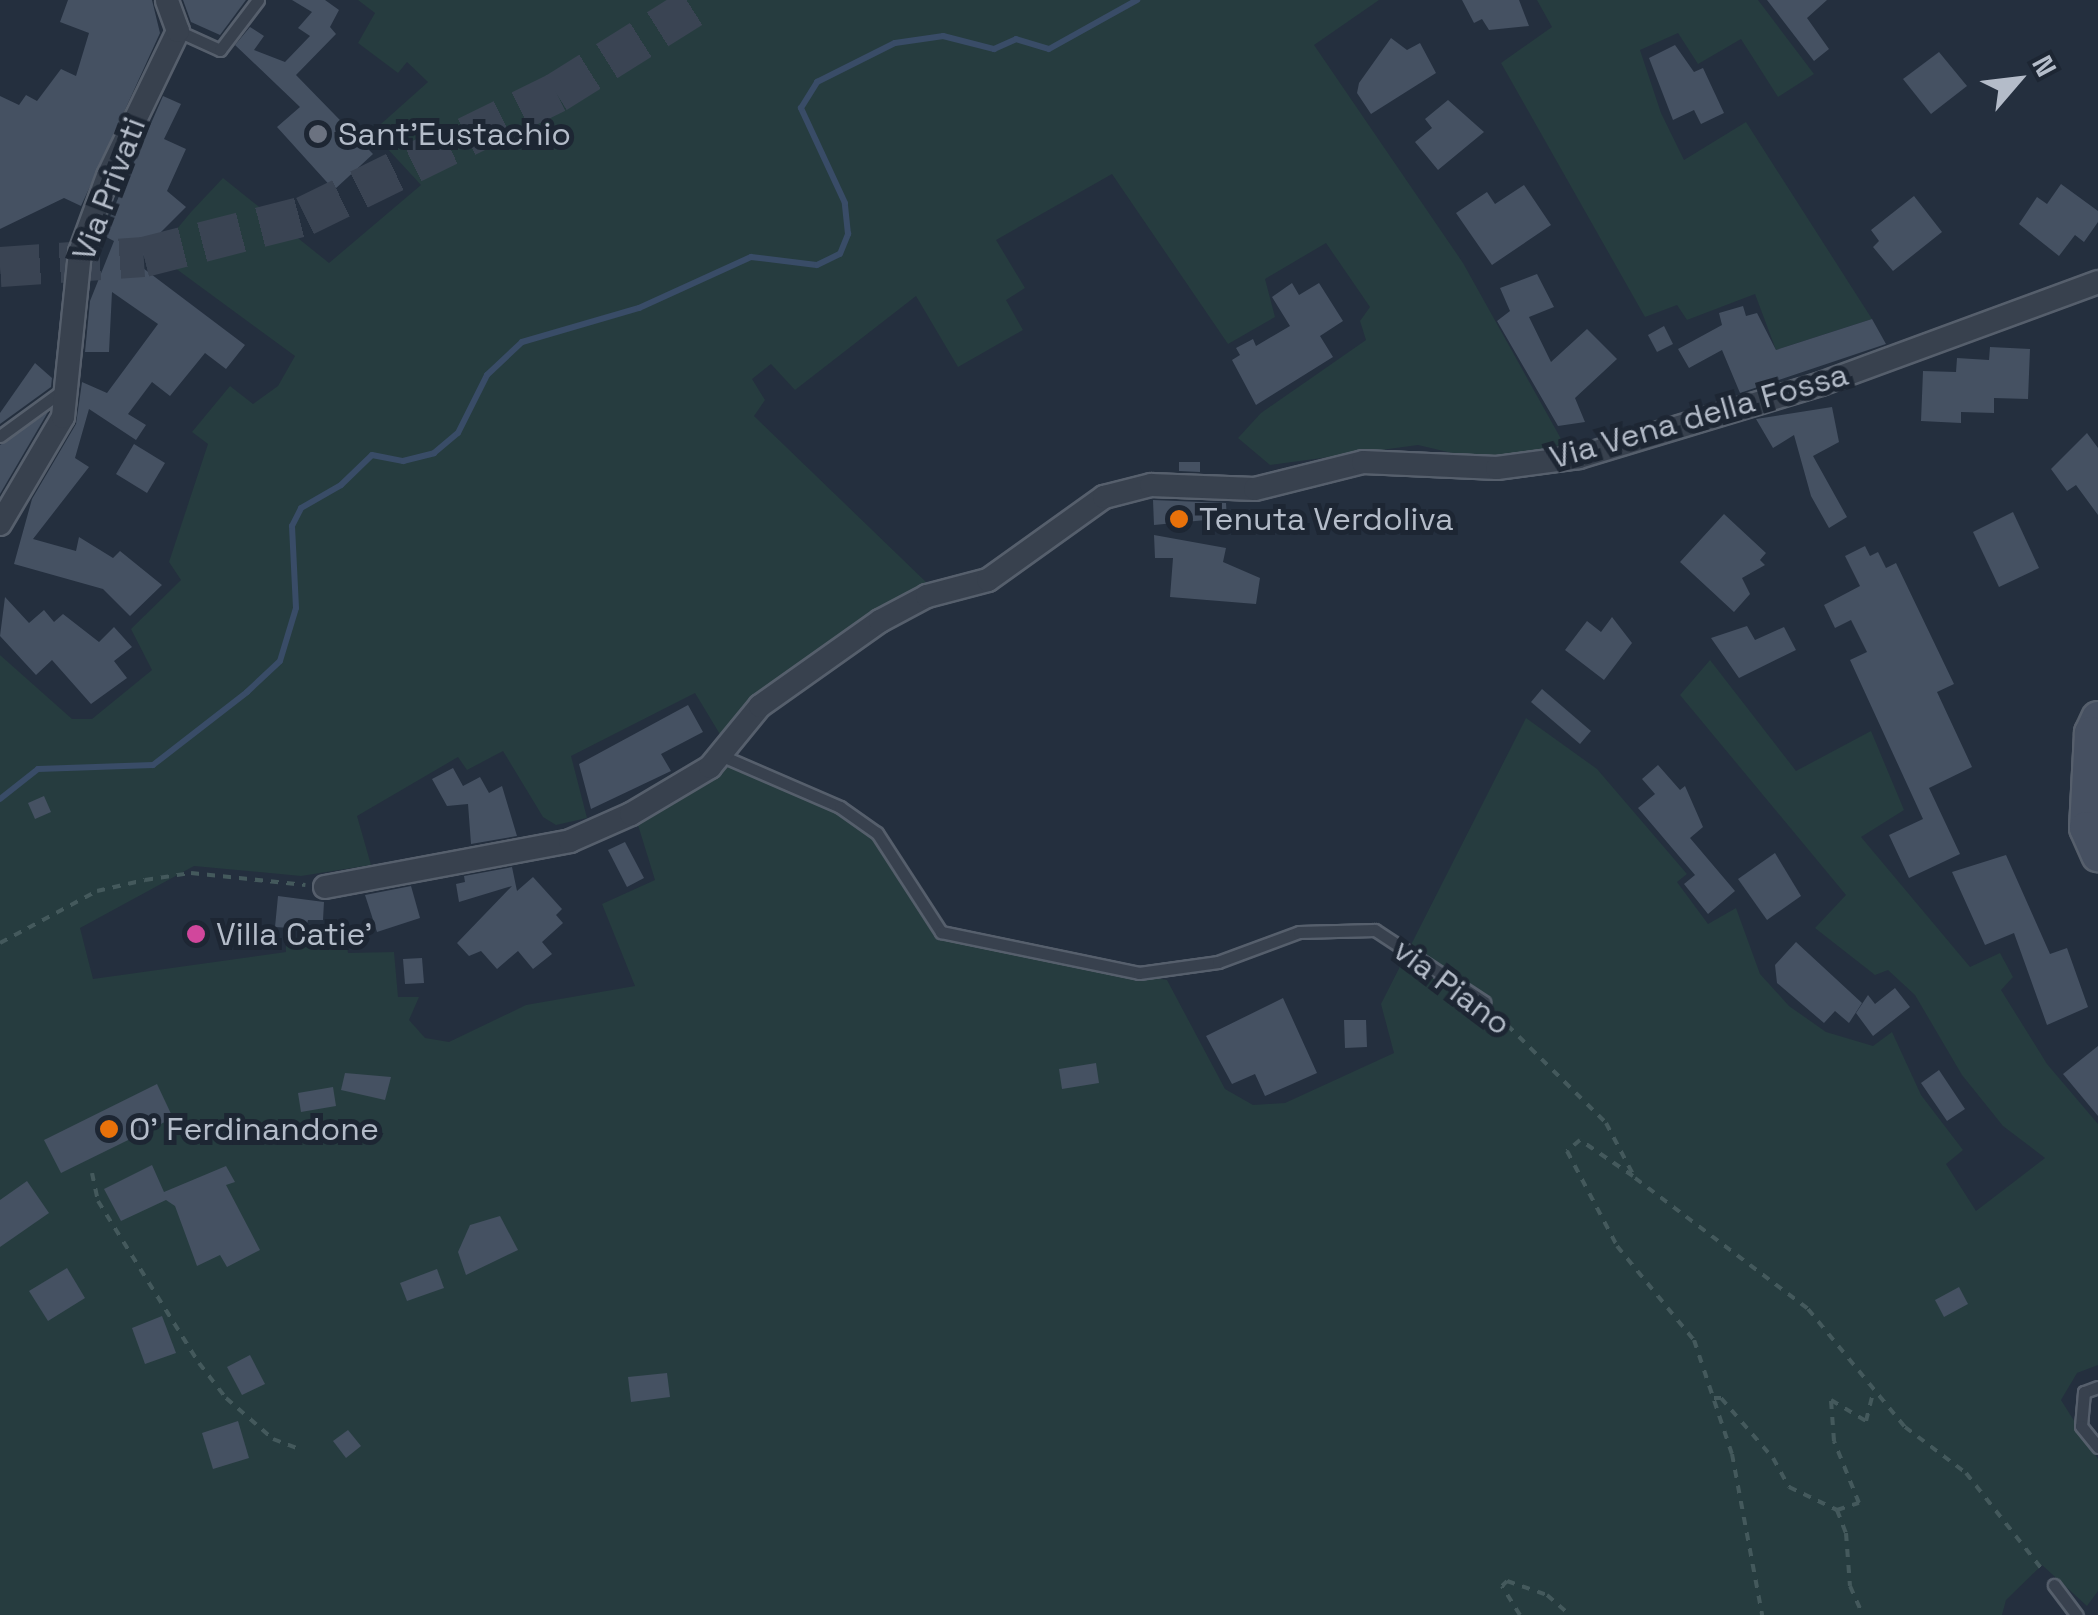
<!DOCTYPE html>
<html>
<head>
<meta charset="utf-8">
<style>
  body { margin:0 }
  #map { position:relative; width:2098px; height:1615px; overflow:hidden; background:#242f3e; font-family:"Space Grotesk",sans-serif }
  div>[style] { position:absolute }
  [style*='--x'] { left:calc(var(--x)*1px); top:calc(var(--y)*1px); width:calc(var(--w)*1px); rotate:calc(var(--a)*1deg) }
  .green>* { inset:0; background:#263c3f }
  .stream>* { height:6px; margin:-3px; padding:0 3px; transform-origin:3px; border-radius:3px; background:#394c67 }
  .building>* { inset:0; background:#455162 }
  .highway-tunnel>* { height:40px; margin-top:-20px; transform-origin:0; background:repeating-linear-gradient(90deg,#3a4453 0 40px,transparent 0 60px) }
  .path>* { height:4px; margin-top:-2px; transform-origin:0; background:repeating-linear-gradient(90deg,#44595c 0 8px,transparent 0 16px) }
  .roads { filter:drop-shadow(2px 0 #565f6c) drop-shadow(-2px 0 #565f6c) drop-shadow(0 2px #565f6c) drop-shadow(0 -2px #565f6c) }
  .lane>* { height:11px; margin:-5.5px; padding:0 5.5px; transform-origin:5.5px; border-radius:5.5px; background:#38414e }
  .street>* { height:22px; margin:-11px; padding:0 11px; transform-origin:11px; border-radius:11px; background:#38414e }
  .secondary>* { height:32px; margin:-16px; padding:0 16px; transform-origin:16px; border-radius:16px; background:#465061 }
  .dots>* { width:28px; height:28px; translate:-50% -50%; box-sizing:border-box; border:5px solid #1d2633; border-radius:50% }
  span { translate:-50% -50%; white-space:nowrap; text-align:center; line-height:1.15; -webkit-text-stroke:10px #1d2633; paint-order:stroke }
  .poi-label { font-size:32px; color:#b4bcc9 }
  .left { translate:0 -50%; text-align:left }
  .street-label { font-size:32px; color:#b4bcc9 }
  .north { position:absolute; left:1968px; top:30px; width:100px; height:100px; -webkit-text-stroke:8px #1d2633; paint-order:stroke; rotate:62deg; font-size:28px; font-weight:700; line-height:40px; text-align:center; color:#b4bcc9 }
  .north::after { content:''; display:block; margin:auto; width:35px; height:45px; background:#b4bcc9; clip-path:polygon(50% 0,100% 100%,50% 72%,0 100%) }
</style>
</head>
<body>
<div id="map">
  <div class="green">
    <div style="clip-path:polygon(358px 0,1379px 0,1314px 45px,1463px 263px,1565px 446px,1541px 457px,1469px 457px,1418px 445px,1270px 465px,1238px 438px,1261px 413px,1366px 340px,1360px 321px,1370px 307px,1326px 243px,1265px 279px,1275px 317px,1228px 344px,1112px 174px,996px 240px,1025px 288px,1006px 300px,1023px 330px,958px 367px,916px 296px,795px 390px,771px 364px,752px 379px,765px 400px,754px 416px,926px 582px,782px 681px,721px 736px,695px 693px,571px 756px,587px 818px,556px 825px,543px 817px,503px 751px,467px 770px,458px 757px,357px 816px,371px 865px,301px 876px,194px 866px,80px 928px,93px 979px,286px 952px,286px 937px,346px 937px,348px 953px,394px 952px,398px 997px,419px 997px,409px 1020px,425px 1038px,449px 1042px,526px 1005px,635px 986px,602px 904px,655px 880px,638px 825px,692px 792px,720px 755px,850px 810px,897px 862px,918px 908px,942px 932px,998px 950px,1167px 980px,1225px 1089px,1253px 1105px,1285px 1103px,1394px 1053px,1381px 1004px,1526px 718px,1597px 769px,1687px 874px,1677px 882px,1708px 924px,1736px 908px,1760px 974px,1789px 1006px,1826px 1032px,1873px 1046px,1892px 1032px,1921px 1095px,1963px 1150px,1946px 1164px,1976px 1211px,2045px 1158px,2003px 1126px,1962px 1075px,1915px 995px,1888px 970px,1875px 975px,1815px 928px,1846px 895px,1680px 695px,1710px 660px,1796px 771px,1871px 731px,1904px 810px,1861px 837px,1970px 967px,2000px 953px,2013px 977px,2001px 990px,2047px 1064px,2098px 1124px,2098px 1365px,2077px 1373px,2061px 1400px,2098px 1459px,2098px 1591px,2087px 1606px,2042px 1565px,2006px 1600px,2002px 1615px,0 1615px,0 655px,72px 719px,92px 719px,152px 670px,131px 629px,181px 580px,169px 562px,208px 444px,192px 432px,230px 386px,253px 404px,278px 386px,295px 356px,156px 254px,191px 212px,223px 178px,329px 263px,421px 185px,372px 132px,428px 82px,407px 62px,398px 73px,358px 43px,375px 13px)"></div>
    <div style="clip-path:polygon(1537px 0,1758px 0,1814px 74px,1778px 97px,1741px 39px,1698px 64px,1678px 33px,1640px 50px,1661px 113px,1684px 160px,1746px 122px,1872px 319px,1776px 350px,1755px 294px,1687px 320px,1677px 305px,1645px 317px,1501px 63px,1552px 27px)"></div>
  </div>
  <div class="stream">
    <div style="--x:0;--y:799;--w:48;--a:-38.3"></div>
    <div style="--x:38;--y:769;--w:115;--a:-2"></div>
    <div style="--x:153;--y:765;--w:119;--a:-37.8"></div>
    <div style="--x:247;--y:692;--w:45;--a:-43.2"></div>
    <div style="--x:280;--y:661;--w:55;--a:-73.2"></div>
    <div style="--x:296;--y:608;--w:82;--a:-92.8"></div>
    <div style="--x:292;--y:526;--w:20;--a:-63"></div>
    <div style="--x:301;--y:508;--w:46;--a:-29.9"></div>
    <div style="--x:341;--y:485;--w:43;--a:-44.1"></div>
    <div style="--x:372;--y:455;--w:32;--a:11"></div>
    <div style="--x:403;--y:461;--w:32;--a:-14"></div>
    <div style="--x:434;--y:453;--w:31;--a:-40"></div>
    <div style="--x:458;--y:433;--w:65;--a:-63.4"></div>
    <div style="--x:487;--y:375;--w:48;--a:-43.3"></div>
    <div style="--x:522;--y:342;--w:122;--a:-16.2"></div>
    <div style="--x:639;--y:308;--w:123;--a:-24.5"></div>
    <div style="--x:751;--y:257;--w:66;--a:6.9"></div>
    <div style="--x:817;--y:265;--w:25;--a:-26"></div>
    <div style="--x:840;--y:254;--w:22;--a:-68"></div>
    <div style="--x:848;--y:234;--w:31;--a:-96"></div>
    <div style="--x:845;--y:203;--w:105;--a:-114.9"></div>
    <div style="--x:801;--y:108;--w:31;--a:-58"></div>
    <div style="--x:817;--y:82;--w:87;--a:-26.6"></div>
    <div style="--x:895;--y:43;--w:49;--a:-8.3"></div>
    <div style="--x:943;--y:36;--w:53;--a:14.3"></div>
    <div style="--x:994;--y:49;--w:24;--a:-24"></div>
    <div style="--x:1016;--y:39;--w:34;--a:17"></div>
    <div style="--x:1049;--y:49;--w:101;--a:-29.1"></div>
  </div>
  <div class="building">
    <div style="clip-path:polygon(68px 0,152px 0,160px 33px,81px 206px,64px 198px,0 229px,0 96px,19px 105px,26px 95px,37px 101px,61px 69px,76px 76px,89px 33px,60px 22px)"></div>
    <div style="clip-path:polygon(183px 0,246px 0,220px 35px,191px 22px)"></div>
    <div style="clip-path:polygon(292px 0,325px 0,339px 10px,330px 27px,336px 34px,296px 75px,373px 154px,334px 190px,277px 127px,300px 107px,235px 45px,250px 27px,264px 36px,254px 50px,285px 62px,310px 36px,298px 28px,312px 12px)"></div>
    <div style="clip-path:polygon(1462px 0,1519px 0,1529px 26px,1489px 30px,1482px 19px,1474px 23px)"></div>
    <div style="clip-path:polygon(1767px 0,1827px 0,1807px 18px,1829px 49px,1814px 61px)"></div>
    <div style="clip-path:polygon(1391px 38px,1407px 50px,1420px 43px,1436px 73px,1371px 114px,1357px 93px,1359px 83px)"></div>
    <div style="clip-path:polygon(1675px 45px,1694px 72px,1703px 68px,1724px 113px,1701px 124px,1694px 110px,1673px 120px,1649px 58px)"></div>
    <div style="clip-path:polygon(1939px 52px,1967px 86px,1931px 114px,1903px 79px)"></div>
    <div style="clip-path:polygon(163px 96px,181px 104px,164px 139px,186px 149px,167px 191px,186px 207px,149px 244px,139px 265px,245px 345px,226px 369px,205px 353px,170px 396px,152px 382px,128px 414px,146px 425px,136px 440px,89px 409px,75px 458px,89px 467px,33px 539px,76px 551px,79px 537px,113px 558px,120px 551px,162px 585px,130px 616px,103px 589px,14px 564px,32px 499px,76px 424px,82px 382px,107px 393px,158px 324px,112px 292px,109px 352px,85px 352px,90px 301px,114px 241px,102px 235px)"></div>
    <div style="clip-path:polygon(1448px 100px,1484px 132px,1438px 170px,1415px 142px,1432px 128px,1425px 119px)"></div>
    <div style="clip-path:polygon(2061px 184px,2098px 211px,2098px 222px,2084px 242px,2075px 235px,2059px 256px,2019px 224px,2037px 197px,2047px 204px)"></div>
    <div style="clip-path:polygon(1524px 185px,1551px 225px,1492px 265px,1456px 213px,1487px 192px,1495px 204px)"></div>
    <div style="clip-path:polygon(1914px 196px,1942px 232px,1893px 271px,1873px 247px,1879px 241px,1871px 230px)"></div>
    <div style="clip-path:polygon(1537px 274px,1554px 307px,1529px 317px,1551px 362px,1587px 329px,1617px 359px,1575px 398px,1585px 422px,1558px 426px,1497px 321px,1510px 311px,1500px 288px)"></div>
    <div style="clip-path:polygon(1292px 283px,1299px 295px,1319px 283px,1343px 321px,1320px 336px,1333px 357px,1256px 405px,1232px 360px,1240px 355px,1236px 348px,1253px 339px,1256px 346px,1290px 326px,1272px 297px)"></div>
    <div style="clip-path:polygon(1743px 306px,1746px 316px,1757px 313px,1776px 350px,1872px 319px,1886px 344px,1740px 393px,1722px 350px,1689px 368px,1678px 349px,1722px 325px,1719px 313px)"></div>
    <div style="clip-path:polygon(1664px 326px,1673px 344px,1657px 352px,1648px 335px)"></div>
    <div style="clip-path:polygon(1990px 347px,2030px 349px,2028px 399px,1994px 398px,1994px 413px,1961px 412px,1961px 423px,1921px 421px,1923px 371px,1956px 372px,1957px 358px,1989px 360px)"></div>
    <div style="clip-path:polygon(35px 363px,52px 378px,51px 387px,0 424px,0 413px)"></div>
    <div style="clip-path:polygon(1832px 407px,1839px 442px,1813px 456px,1847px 517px,1829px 528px,1811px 496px,1794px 435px,1773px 448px,1756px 419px)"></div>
    <div style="clip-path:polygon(48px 412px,0 494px,0 445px)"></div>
    <div style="clip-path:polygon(2087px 433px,2098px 448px,2098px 515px,2076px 485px,2067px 491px,2051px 469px)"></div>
    <div style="clip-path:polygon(134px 444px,165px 463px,147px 493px,116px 474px)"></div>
    <div style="clip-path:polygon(1179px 462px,1200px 462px,1200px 472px,1179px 471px)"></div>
    <div style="clip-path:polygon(1153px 500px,1226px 503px,1227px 518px,1154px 525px)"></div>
    <div style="clip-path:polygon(2013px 512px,2039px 568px,1999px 587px,1973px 532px)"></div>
    <div style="clip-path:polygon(1724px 514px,1766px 553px,1760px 560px,1765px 565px,1742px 578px,1750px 594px,1734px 612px,1680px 562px)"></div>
    <div style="clip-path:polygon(1154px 535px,1226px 548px,1223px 562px,1260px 578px,1256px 604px,1170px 597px,1173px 558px,1155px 558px)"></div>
    <div style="clip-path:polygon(1865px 546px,1870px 556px,1878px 552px,1886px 568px,1896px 563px,1954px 684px,1937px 692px,1972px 767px,1929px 788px,1960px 854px,1909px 878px,1889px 835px,1923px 819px,1850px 660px,1867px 652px,1851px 620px,1835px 628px,1824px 605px,1860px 586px,1845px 556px)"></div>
    <div style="clip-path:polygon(5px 597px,29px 623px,44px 610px,54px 622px,63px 614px,99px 642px,114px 627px,132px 647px,114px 661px,127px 678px,91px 704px,52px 660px,36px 675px,0 636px)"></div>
    <div style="clip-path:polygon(1612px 617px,1632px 643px,1604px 680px,1565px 650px,1587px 621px,1601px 632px)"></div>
    <div style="clip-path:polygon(1747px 626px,1755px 640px,1784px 627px,1796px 650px,1739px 678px,1711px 638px)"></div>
    <div style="clip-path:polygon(1542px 689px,1591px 731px,1580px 744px,1531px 702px)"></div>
    <div style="clip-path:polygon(688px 705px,703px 732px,661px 754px,671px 771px,591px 809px,579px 764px)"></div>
    <div style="clip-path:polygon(1658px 765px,1680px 790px,1685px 786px,1703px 827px,1690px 838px,1735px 891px,1708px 914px,1684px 884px,1695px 875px,1638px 808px,1655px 794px,1642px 779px)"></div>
    <div style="clip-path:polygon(453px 768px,463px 786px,480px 777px,489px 793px,502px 786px,517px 836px,471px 844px,468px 804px,447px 806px,432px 779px)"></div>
    <div style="clip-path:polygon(44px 796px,51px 812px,35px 819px,28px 803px)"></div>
    <div style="clip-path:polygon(625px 842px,644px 878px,627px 887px,608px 850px)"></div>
    <div style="clip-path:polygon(1775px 853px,1801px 896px,1767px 920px,1738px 879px)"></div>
    <div style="clip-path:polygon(2006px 855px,2050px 954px,2067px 948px,2088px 1007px,2047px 1025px,2014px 933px,1985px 945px,1952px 872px)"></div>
    <div style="clip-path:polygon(512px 867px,517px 891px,533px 877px,562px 909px,556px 915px,563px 923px,542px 942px,552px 954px,533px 969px,518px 951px,497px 969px,481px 951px,469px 956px,457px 943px,512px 886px,459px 902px,456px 884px,465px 882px,464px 876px)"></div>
    <div style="clip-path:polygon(411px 886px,420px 918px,377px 932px,365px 895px)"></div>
    <div style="clip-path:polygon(278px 896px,324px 902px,323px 920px,308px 920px,306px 929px,275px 927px)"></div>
    <div style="clip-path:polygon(1796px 942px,1862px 1003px,1849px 1023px,1835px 1011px,1824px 1023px,1777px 983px,1775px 965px)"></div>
    <div style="clip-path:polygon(422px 958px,424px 983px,405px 984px,403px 959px)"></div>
    <div style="clip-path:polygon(1895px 988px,1910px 1007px,1873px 1036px,1856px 1013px,1868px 995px,1875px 1004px)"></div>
    <div style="clip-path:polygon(1283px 998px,1317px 1073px,1265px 1096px,1255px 1074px,1232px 1084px,1206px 1036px)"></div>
    <div style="clip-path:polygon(1344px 1020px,1366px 1020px,1367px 1047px,1345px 1048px)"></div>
    <div style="clip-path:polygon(2098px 1046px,2098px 1116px,2063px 1074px)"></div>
    <div style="clip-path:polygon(1096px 1063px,1099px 1083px,1062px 1089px,1059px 1069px)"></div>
    <div style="clip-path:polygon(1939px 1070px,1965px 1109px,1947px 1121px,1921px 1083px)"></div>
    <div style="clip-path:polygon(345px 1073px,391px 1077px,385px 1100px,341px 1090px)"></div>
    <div style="clip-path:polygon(157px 1084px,173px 1118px,61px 1173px,44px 1140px)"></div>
    <div style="clip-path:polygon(333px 1087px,336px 1106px,301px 1112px,298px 1093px)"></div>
    <div style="clip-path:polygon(152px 1165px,164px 1192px,226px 1166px,235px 1182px,226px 1185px,260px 1250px,227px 1267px,220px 1255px,197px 1266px,175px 1206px,166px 1200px,121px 1221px,104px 1189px)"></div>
    <div style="clip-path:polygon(27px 1181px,49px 1213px,0 1247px,0 1200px)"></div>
    <div style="clip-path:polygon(500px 1216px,518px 1250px,466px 1275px,458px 1252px,470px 1225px)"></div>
    <div style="clip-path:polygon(67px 1268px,85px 1298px,48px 1321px,29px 1291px)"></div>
    <div style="clip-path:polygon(437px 1269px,444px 1288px,407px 1301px,400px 1283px)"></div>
    <div style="clip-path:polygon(1959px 1287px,1968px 1304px,1944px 1317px,1935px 1300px)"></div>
    <div style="clip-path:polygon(162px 1316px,176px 1353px,145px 1364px,132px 1328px)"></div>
    <div style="clip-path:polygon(250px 1355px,265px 1384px,242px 1395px,227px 1367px)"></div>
    <div style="clip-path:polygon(667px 1373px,670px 1397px,631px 1402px,628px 1377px)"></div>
    <div style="clip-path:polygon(238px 1421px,249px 1458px,213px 1469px,202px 1433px)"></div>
    <div style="clip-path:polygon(348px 1430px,361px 1446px,346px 1458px,333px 1441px)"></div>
  </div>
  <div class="highway-tunnel">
    <div style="--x:0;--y:267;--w:144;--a:-4"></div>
    <div style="--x:144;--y:257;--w:166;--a:-14.3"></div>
    <div style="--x:305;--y:216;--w:280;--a:-26.1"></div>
    <div style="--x:556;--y:93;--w:175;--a:-32.1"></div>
  </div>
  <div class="path">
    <div style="--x:0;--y:943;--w:110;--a:-28.2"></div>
    <div style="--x:97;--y:891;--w:49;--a:-12.9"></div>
    <div style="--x:145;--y:880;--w:47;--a:-8.7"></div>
    <div style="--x:191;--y:873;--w:115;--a:6"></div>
    <div style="--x:1496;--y:1014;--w:155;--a:44.7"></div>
    <div style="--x:1606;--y:1123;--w:62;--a:62.2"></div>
    <div style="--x:1635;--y:1178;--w:217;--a:37.1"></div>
    <div style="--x:1808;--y:1309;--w:153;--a:50.6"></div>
    <div style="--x:1905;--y:1427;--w:76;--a:37"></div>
    <div style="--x:1966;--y:1473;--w:127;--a:51.7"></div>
    <div style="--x:92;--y:1173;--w:29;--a:78"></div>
    <div style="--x:98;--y:1201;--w:191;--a:58.1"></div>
    <div style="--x:199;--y:1363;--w:44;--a:52.4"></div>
    <div style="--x:226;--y:1398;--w:62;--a:41.1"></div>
    <div style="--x:273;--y:1439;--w:25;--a:21"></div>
    <div style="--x:1633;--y:1176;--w:64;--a:-145.8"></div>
    <div style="--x:1580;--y:1140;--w:17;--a:140"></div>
    <div style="--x:1567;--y:1151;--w:107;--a:62.2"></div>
    <div style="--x:1617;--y:1246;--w:122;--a:50.7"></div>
    <div style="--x:1694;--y:1340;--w:120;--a:71.6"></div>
    <div style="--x:1732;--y:1454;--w:164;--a:79.4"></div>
    <div style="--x:1714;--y:1398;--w:7;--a:0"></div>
    <div style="--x:1721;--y:1398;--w:79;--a:49.1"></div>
    <div style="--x:1773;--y:1458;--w:33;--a:61"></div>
    <div style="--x:1789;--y:1487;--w:53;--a:25.6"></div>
    <div style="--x:1837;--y:1510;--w:23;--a:-18"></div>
    <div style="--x:1859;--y:1503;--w:67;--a:-112"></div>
    <div style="--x:1834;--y:1441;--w:41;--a:-94.2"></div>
    <div style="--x:1831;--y:1400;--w:41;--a:31"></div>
    <div style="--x:1866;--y:1421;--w:30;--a:-76"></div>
    <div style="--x:1837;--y:1510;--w:25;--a:69"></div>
    <div style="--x:1846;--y:1533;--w:53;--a:85.7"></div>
    <div style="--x:1850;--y:1586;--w:32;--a:66"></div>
    <div style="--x:1520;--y:1615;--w:34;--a:-122"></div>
    <div style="--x:1502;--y:1586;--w:7;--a:-45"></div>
    <div style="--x:1507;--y:1581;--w:42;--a:19.3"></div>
    <div style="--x:1547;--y:1595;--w:30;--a:41"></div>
  </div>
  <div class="roads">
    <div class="lane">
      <div style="--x:178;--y:31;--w:46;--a:24.3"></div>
      <div style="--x:220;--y:50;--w:63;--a:-52.8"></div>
      <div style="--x:0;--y:436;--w:82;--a:-36"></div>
      <div style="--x:720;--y:755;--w:131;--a:23.4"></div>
      <div style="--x:840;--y:807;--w:45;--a:35.1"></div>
      <div style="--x:877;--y:833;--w:118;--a:57.1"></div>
      <div style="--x:941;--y:932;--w:202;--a:11.7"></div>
      <div style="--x:1139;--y:973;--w:80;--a:-7.9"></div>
      <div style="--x:1218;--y:962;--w:86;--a:-20.3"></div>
      <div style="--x:1299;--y:932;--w:76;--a:-1.5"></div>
      <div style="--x:1375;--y:930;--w:131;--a:33.4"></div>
      <div style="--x:2098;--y:1387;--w:15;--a:160"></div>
      <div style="--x:2084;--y:1392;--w:34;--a:95"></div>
      <div style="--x:2081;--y:1426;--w:27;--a:51"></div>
      <div style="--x:2054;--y:1585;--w:38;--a:53"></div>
    </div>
    <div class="street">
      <div style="--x:0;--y:524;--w:124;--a:-59.5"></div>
      <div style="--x:63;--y:417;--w:166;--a:-84.1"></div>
      <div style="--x:80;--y:252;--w:81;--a:-69.8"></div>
      <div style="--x:108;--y:176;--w:161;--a:-64.2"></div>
      <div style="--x:178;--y:31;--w:33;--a:-110"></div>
      <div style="--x:325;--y:887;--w:249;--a:-10.6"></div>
      <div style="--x:570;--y:841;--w:67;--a:-23.9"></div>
      <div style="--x:631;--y:814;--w:92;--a:-30.7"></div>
      <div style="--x:710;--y:767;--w:79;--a:-50.7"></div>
      <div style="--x:760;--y:706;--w:147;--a:-35.3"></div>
      <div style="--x:880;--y:621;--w:53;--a:-28"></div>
      <div style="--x:927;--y:596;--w:63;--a:-14.7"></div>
      <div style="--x:988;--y:580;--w:143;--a:-35.6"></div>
      <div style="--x:1104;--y:497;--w:49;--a:-14.3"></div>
      <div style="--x:1151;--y:485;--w:104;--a:2.2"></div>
      <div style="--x:1255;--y:489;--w:111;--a:-14"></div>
      <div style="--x:1363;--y:462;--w:134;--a:2.6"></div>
      <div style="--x:1497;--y:468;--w:83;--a:-7.6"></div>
      <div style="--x:1579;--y:457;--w:253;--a:-16.8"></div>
      <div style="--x:1821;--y:384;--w:295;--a:-20.2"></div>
    </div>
    <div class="secondary">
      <div style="--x:2098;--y:718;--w:17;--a:115"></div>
      <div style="--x:2091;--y:733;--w:95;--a:93"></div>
      <div style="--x:2086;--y:828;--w:30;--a:66"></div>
    </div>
  </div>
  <div class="dots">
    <div style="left:318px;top:134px;background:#6b7280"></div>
    <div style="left:1179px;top:519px;background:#e8710a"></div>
    <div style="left:196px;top:934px;background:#d1479c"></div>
    <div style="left:109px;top:1129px;background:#e8710a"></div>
  </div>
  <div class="poi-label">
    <span class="left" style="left:338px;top:134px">Sant'Eustachio</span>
    <span class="left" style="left:1199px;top:519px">Tenuta Verdoliva</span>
    <span class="left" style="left:216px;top:934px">Villa Catie'</span>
    <span class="left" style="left:129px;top:1129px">O' Ferdinandone</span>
  </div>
  <div class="street-label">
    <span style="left:109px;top:189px;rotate:-69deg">Via Privati</span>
    <span style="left:1699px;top:416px;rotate:-16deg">Via Vena della Fossa</span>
    <span style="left:1452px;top:987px;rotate:37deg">via Piano</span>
  </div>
  <div class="north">N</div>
</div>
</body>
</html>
